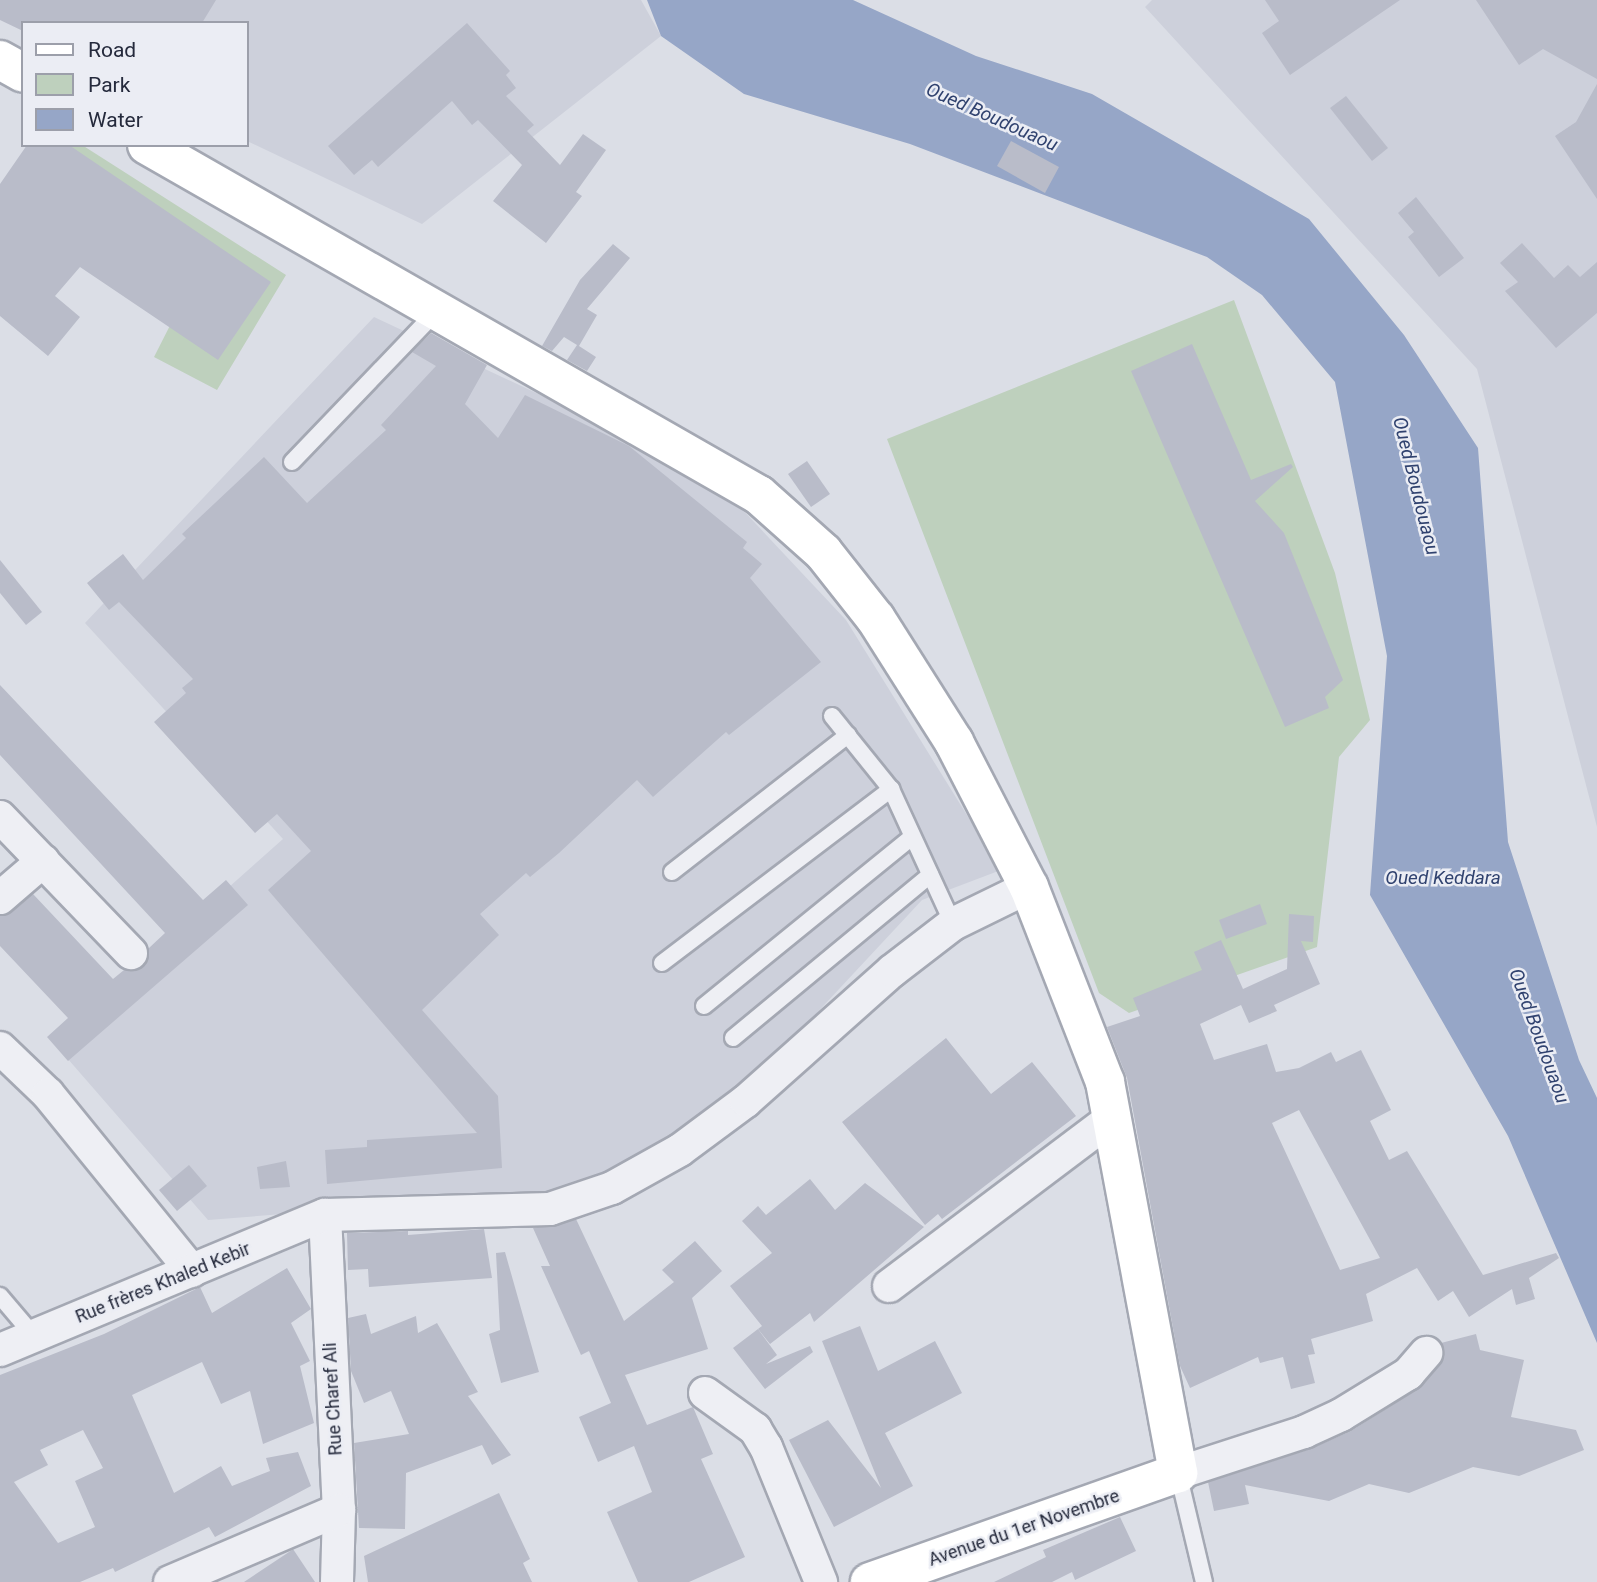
<!DOCTYPE html>
<html>
<head>
<meta charset="utf-8">
<style>
  body { margin:0 }
  #map { position:relative; width:1597px; height:1582px; overflow:hidden; background:#dbdee6; font-family:Roboto,sans-serif }
  div>[style] { position:absolute }
  [style*='--x'] { left:calc(var(--x)*1px); top:calc(var(--y)*1px); width:calc(var(--w)*1px); rotate:calc(var(--a)*1deg) }
  .built>* { inset:0; background:#cdd0db }
  .green>* { inset:0; background:#bed0bd }
  .water>* { inset:0; background:#96a6c7 }
  .building>* { inset:0; background:#b9bcc9 }
  .roads { filter:drop-shadow(2px 0 #a4a8b3) drop-shadow(-2px 0 #a4a8b3) drop-shadow(0 2px #a4a8b3) drop-shadow(0 -2px #a4a8b3) }
  .lane>* { height:16px; margin:-8px; padding:0 8px; transform-origin:8px; border-radius:8px; background:#eeeff4 }
  .street>* { height:32px; margin:-16px; padding:0 16px; transform-origin:16px; border-radius:16px; background:#eeeff4 }
  .secondary>* { height:38px; margin:-19px; padding:0 19px; transform-origin:19px; border-radius:19px; background:#fff }
  span { translate:-50% -50%; white-space:nowrap; text-align:center; line-height:1.15; -webkit-text-stroke:5px #ebedf4; paint-order:stroke }
  .street-label { font-size:18px; color:#252a3c }
  .water-label { font-size:19px; color:#30426f; font-style:italic }
  .legend { position:absolute; left:21px; top:21px; width:228px; height:126px; box-sizing:border-box; background:#ebedf4; border:2px solid #9c9faa; margin:0; padding:9px 12px; list-style:none; font-size:21px; color:#252a3c }
  .legend li { display:flex; align-items:center; gap:14px; height:35px }
  .legend b { width:35px; border:2px solid #9c9faa }
</style>
</head>
<body>
<div id="map">
  <div class="built">
    <div style="clip-path:polygon(0 0,641px 0,661px 36px,422px 224px,247px 141px,247px 23px,28px 23px)"></div>
    <div style="clip-path:polygon(1152px 0,1597px 0,1597px 827px,1477px 369px,1145px 7px)"></div>
    <div style="clip-path:polygon(374px 317px,709px 474px,846px 620px,1001px 870px,922px 900px,745px 1090px,680px 1138px,573px 1191px,208px 1220px,54px 1043px,283px 839px,85px 623px)"></div>
  </div>
  <div class="green">
    <div style="clip-path:polygon(31px 145px,82px 145px,286px 275px,217px 390px,154px 357px,186px 294px)"></div>
    <div style="clip-path:polygon(1234px 300px,1335px 573px,1370px 720px,1339px 757px,1317px 947px,1129px 1013px,1099px 993px,887px 439px)"></div>
  </div>
  <div class="water">
    <div style="clip-path:polygon(647px 0,853px 0,976px 56px,1092px 94px,1309px 219px,1404px 335px,1478px 448px,1508px 842px,1579px 1060px,1597px 1098px,1597px 1343px,1508px 1136px,1370px 895px,1387px 656px,1335px 382px,1262px 295px,1207px 257px,910px 144px,744px 94px,661px 36px)"></div>
  </div>
  <div class="building">
    <div style="clip-path:polygon(0 0,216px 0,202px 23px,23px 23px,23px 31px,0 20px)"></div>
    <div style="clip-path:polygon(1265px 0,1400px 0,1290px 75px,1262px 33px,1279px 21px)"></div>
    <div style="clip-path:polygon(1476px 0,1597px 0,1597px 79px,1543px 49px,1519px 65px)"></div>
    <div style="clip-path:polygon(467px 23px,510px 71px,506px 75px,516px 88px,506px 96px,534px 125px,527px 131px,560px 165px,583px 134px,606px 150px,576px 192px,582px 196px,546px 243px,493px 201px,522px 165px,478px 120px,472px 125px,452px 101px,378px 167px,372px 160px,354px 175px,328px 146px)"></div>
    <div style="clip-path:polygon(1597px 84px,1597px 199px,1555px 136px,1576px 122px)"></div>
    <div style="clip-path:polygon(1346px 96px,1388px 148px,1372px 161px,1330px 108px)"></div>
    <div style="clip-path:polygon(1011px 141px,1059px 167px,1045px 193px,997px 166px)"></div>
    <div style="clip-path:polygon(27px 145px,69px 145px,271px 282px,218px 360px,80px 267px,55px 296px,80px 317px,48px 356px,0 316px,0 184px)"></div>
    <div style="clip-path:polygon(1416px 197px,1464px 258px,1439px 277px,1408px 237px,1414px 232px,1398px 213px)"></div>
    <div style="clip-path:polygon(1522px 243px,1554px 278px,1568px 265px,1580px 277px,1597px 262px,1597px 313px,1556px 348px,1505px 291px,1518px 282px,1500px 263px)"></div>
    <div style="clip-path:polygon(613px 244px,630px 258px,587px 309px,597px 315px,579px 346px,596px 357px,587px 371px,567px 360px,577px 345px,564px 337px,552px 351px,542px 346px,580px 280px)"></div>
    <div style="clip-path:polygon(431px 333px,487px 365px,465px 404px,498px 438px,525px 395px,629px 446px,747px 542px,743px 548px,762px 564px,750px 578px,821px 662px,729px 735px,726px 732px,653px 797px,637px 780px,559px 853px,530px 877px,526px 873px,480px 914px,499px 935px,422px 1010px,498px 1096px,502px 1168px,327px 1184px,325px 1150px,367px 1147px,367px 1140px,477px 1133px,268px 890px,311px 851px,277px 814px,255px 833px,154px 722px,186px 693px,182px 688px,193px 679px,119px 602px,109px 610px,87px 583px,123px 554px,143px 580px,186px 538px,182px 534px,264px 457px,307px 503px,386px 430px,381px 425px,436px 366px,412px 352px)"></div>
    <div style="clip-path:polygon(1192px 344px,1251px 480px,1291px 464px,1293px 467px,1255px 501px,1284px 533px,1343px 680px,1325px 697px,1329px 708px,1285px 727px,1131px 371px)"></div>
    <div style="clip-path:polygon(807px 461px,830px 494px,811px 507px,788px 474px)"></div>
    <div style="clip-path:polygon(0 560px,42px 612px,26px 625px,0 593px)"></div>
    <div style="clip-path:polygon(0 685px,203px 900px,226px 880px,248px 905px,68px 1061px,47px 1037px,68px 1018px,0 946px,0 916px,33px 894px,113px 979px,124px 970px,143px 967px,149px 948px,165px 933px,0 755px)"></div>
    <div style="clip-path:polygon(1260px 904px,1267px 924px,1226px 939px,1219px 920px)"></div>
    <div style="clip-path:polygon(evenodd,1289px 914px,1314px 916px,1313px 942px,1301px 941px,1320px 984px,1274px 1005px,1277px 1011px,1249px 1023px,1241px 1005px,1200px 1024px,1214px 1060px,1267px 1044px,1276px 1072px,1299px 1068px,1331px 1052px,1336px 1062px,1361px 1050px,1391px 1110px,1370px 1121px,1389px 1160px,1407px 1151px,1483px 1275px,1556px 1253px,1559px 1258px,1529px 1278px,1535px 1299px,1516px 1305px,1512px 1289px,1469px 1317px,1453px 1291px,1438px 1301px,1417px 1268px,1366px 1294px,1373px 1321px,1311px 1339px,1315px 1354px,1308px 1355px,1315px 1383px,1291px 1389px,1283px 1357px,1260px 1363px,1258px 1357px,1190px 1388px,1180px 1366px,1127px 1078px,1107px 1027px,1140px 1016px,1133px 998px,1202px 970px,1194px 952px,1221px 940px,1243px 989px,1287px 969px,1289px 914px,1299px 1110px,1380px 1258px,1340px 1270px,1272px 1123px,1299px 1110px)"></div>
    <div style="clip-path:polygon(946px 1038px,991px 1094px,1032px 1062px,1076px 1116px,942px 1219px,938px 1214px,925px 1225px,842px 1122px)"></div>
    <div style="clip-path:polygon(286px 1161px,290px 1187px,260px 1189px,257px 1167px)"></div>
    <div style="clip-path:polygon(189px 1165px,207px 1186px,177px 1211px,159px 1190px)"></div>
    <div style="clip-path:polygon(810px 1179px,835px 1210px,865px 1183px,924px 1227px,814px 1322px,810px 1313px,770px 1344px,758px 1329px,762px 1326px,730px 1286px,772px 1253px,742px 1221px,758px 1206px,766px 1215px)"></div>
    <div style="clip-path:polygon(576px 1219px,624px 1321px,674px 1282px,662px 1270px,695px 1241px,722px 1271px,692px 1298px,708px 1349px,625px 1375px,647px 1425px,693px 1407px,713px 1454px,701px 1459px,745px 1557px,689px 1582px,638px 1582px,607px 1512px,652px 1492px,634px 1446px,598px 1462px,579px 1417px,611px 1403px,589px 1351px,581px 1355px,541px 1266px,550px 1266px,533px 1228px)"></div>
    <div style="clip-path:polygon(484px 1229px,492px 1278px,369px 1287px,368px 1269px,348px 1270px,347px 1233px,408px 1231px,408px 1235px)"></div>
    <div style="clip-path:polygon(505px 1252px,539px 1372px,501px 1383px,489px 1334px,500px 1330px,496px 1253px)"></div>
    <div style="clip-path:polygon(evenodd,287px 1268px,311px 1309px,291px 1323px,310px 1361px,300px 1366px,314px 1423px,263px 1444px,250px 1391px,221px 1404px,202px 1362px,132px 1395px,174px 1493px,221px 1466px,232px 1486px,270px 1471px,266px 1458px,298px 1452px,311px 1486px,215px 1537px,209px 1527px,115px 1572px,113px 1568px,80px 1582px,0 1582px,0 1375px,104px 1334px,200px 1287px,212px 1313px,287px 1268px,83px 1430px,103px 1468px,75px 1481px,95px 1527px,58px 1543px,14px 1482px,48px 1465px,40px 1450px,83px 1430px)"></div>
    <div style="clip-path:polygon(366px 1314px,371px 1334px,416px 1316px,418px 1333px,437px 1323px,478px 1392px,468px 1396px,511px 1455px,492px 1465px,482px 1445px,406px 1473px,405px 1529px,359px 1528px,354px 1443px,409px 1434px,391px 1391px,364px 1403px,351px 1371px,348px 1318px)"></div>
    <div style="clip-path:polygon(860px 1326px,878px 1371px,935px 1341px,962px 1393px,885px 1433px,913px 1486px,834px 1527px,789px 1440px,828px 1420px,881px 1488px,822px 1341px)"></div>
    <div style="clip-path:polygon(758px 1329px,777px 1355px,766px 1364px,810px 1346px,813px 1352px,765px 1389px,733px 1348px)"></div>
    <div style="clip-path:polygon(1476px 1334px,1480px 1350px,1524px 1360px,1511px 1417px,1576px 1430px,1584px 1450px,1519px 1476px,1473px 1467px,1409px 1493px,1369px 1484px,1329px 1501px,1245px 1485px,1249px 1504px,1214px 1511px,1208px 1482px,1310px 1449px,1351px 1431px,1422px 1386px,1444px 1357px,1441px 1343px)"></div>
    <div style="clip-path:polygon(499px 1493px,530px 1559px,523px 1563px,532px 1582px,368px 1582px,364px 1556px)"></div>
    <div style="clip-path:polygon(1120px 1517px,1136px 1551px,1075px 1580px,1072px 1572px,1052px 1582px,994px 1582px,1046px 1557px,1043px 1550px)"></div>
    <div style="clip-path:polygon(293px 1549px,315px 1582px,244px 1582px,292px 1550px)"></div>
  </div>
  <div class="roads">
    <div class="lane">
      <div style="--x:292;--y:462;--w:207;--a:-46.2"></div>
      <div style="--x:832;--y:716;--w:94;--a:51.1"></div>
      <div style="--x:891;--y:789;--w:149;--a:65.3"></div>
      <div style="--x:672;--y:872;--w:223;--a:-37.9"></div>
      <div style="--x:662;--y:963;--w:288;--a:-37.2"></div>
      <div style="--x:704;--y:1006;--w:268;--a:-39.1"></div>
      <div style="--x:733;--y:1038;--w:256;--a:-39.6"></div>
      <div style="--x:0;--y:1296;--w:52;--a:49.6"></div>
      <div style="--x:1178;--y:1473;--w:112;--a:76.6"></div>
    </div>
    <div class="street">
      <div style="--x:0;--y:817;--w:189;--a:46.1"></div>
      <div style="--x:0;--y:898;--w:57;--a:-40.7"></div>
      <div style="--x:0;--y:1048;--w:66;--a:43.8"></div>
      <div style="--x:48;--y:1094;--w:228;--a:50.9"></div>
      <div style="--x:325;--y:1215;--w:295;--a:87.3"></div>
      <div style="--x:339;--y:1510;--w:72;--a:91.6"></div>
      <div style="--x:889;--y:1286;--w:279;--a:-37"></div>
      <div style="--x:0;--y:1350;--w:352;--a:-22.6"></div>
      <div style="--x:325;--y:1215;--w:225;--a:-1.5"></div>
      <div style="--x:550;--y:1209;--w:65;--a:-18.7"></div>
      <div style="--x:612;--y:1188;--w:78;--a:-29.2"></div>
      <div style="--x:680;--y:1150;--w:82;--a:-36.6"></div>
      <div style="--x:746;--y:1101;--w:195;--a:-41.7"></div>
      <div style="--x:892;--y:971;--w:77;--a:-37.6"></div>
      <div style="--x:953;--y:924;--w:85;--a:-26"></div>
      <div style="--x:705;--y:1393;--w:62;--a:35.8"></div>
      <div style="--x:755;--y:1429;--w:21;--a:59"></div>
      <div style="--x:766;--y:1447;--w:146;--a:67.8"></div>
      <div style="--x:1178;--y:1473;--w:133;--a:-18"></div>
      <div style="--x:1304;--y:1432;--w:41;--a:-24.7"></div>
      <div style="--x:1341;--y:1415;--w:79;--a:-31.5"></div>
      <div style="--x:1408;--y:1374;--w:28;--a:-49"></div>
      <div style="--x:170;--y:1582;--w:184;--a:-23.1"></div>
    </div>
    <div class="secondary">
      <div style="--x:0;--y:60;--w:26;--a:29"></div>
      <div style="--x:147;--y:145;--w:705;--a:29.77"></div>
      <div style="--x:759;--y:495;--w:86;--a:41.7"></div>
      <div style="--x:823;--y:552;--w:85;--a:51.7"></div>
      <div style="--x:876;--y:619;--w:146;--a:57.6"></div>
      <div style="--x:954;--y:742;--w:163;--a:62.7"></div>
      <div style="--x:1029;--y:887;--w:209;--a:68.7"></div>
      <div style="--x:1105;--y:1082;--w:398;--a:79.4"></div>
      <div style="--x:1178;--y:1473;--w:327;--a:160.5"></div>
    </div>
  </div>
  <div class="street-label">
    <span style="left:163px;top:1283px;rotate:-22deg">Rue frères Khaled Kebir</span>
    <span style="left:333px;top:1399px;rotate:-93deg">Rue Charef Ali</span>
    <span style="left:1024px;top:1528px;rotate:-19deg">Avenue du 1er Novembre</span>
  </div>
  <div class="water-label">
    <span style="left:992px;top:117px;rotate:24deg">Oued Boudouaou</span>
    <span style="left:1416px;top:486px;rotate:76deg">Oued Boudouaou</span>
    <span style="left:1443px;top:878px">Oued Keddara</span>
    <span style="left:1539px;top:1036px;rotate:70deg">Oued Boudouaou</span>
  </div>
  <ul class="legend">
  <li><b style="height:9px;background:#fff"></b>Road</li>
  <li><b style="height:19px;background:#bed0bd"></b>Park</li>
  <li><b style="height:19px;background:#96a6c7"></b>Water</li>
  </ul>
</div>
</body>
</html>
